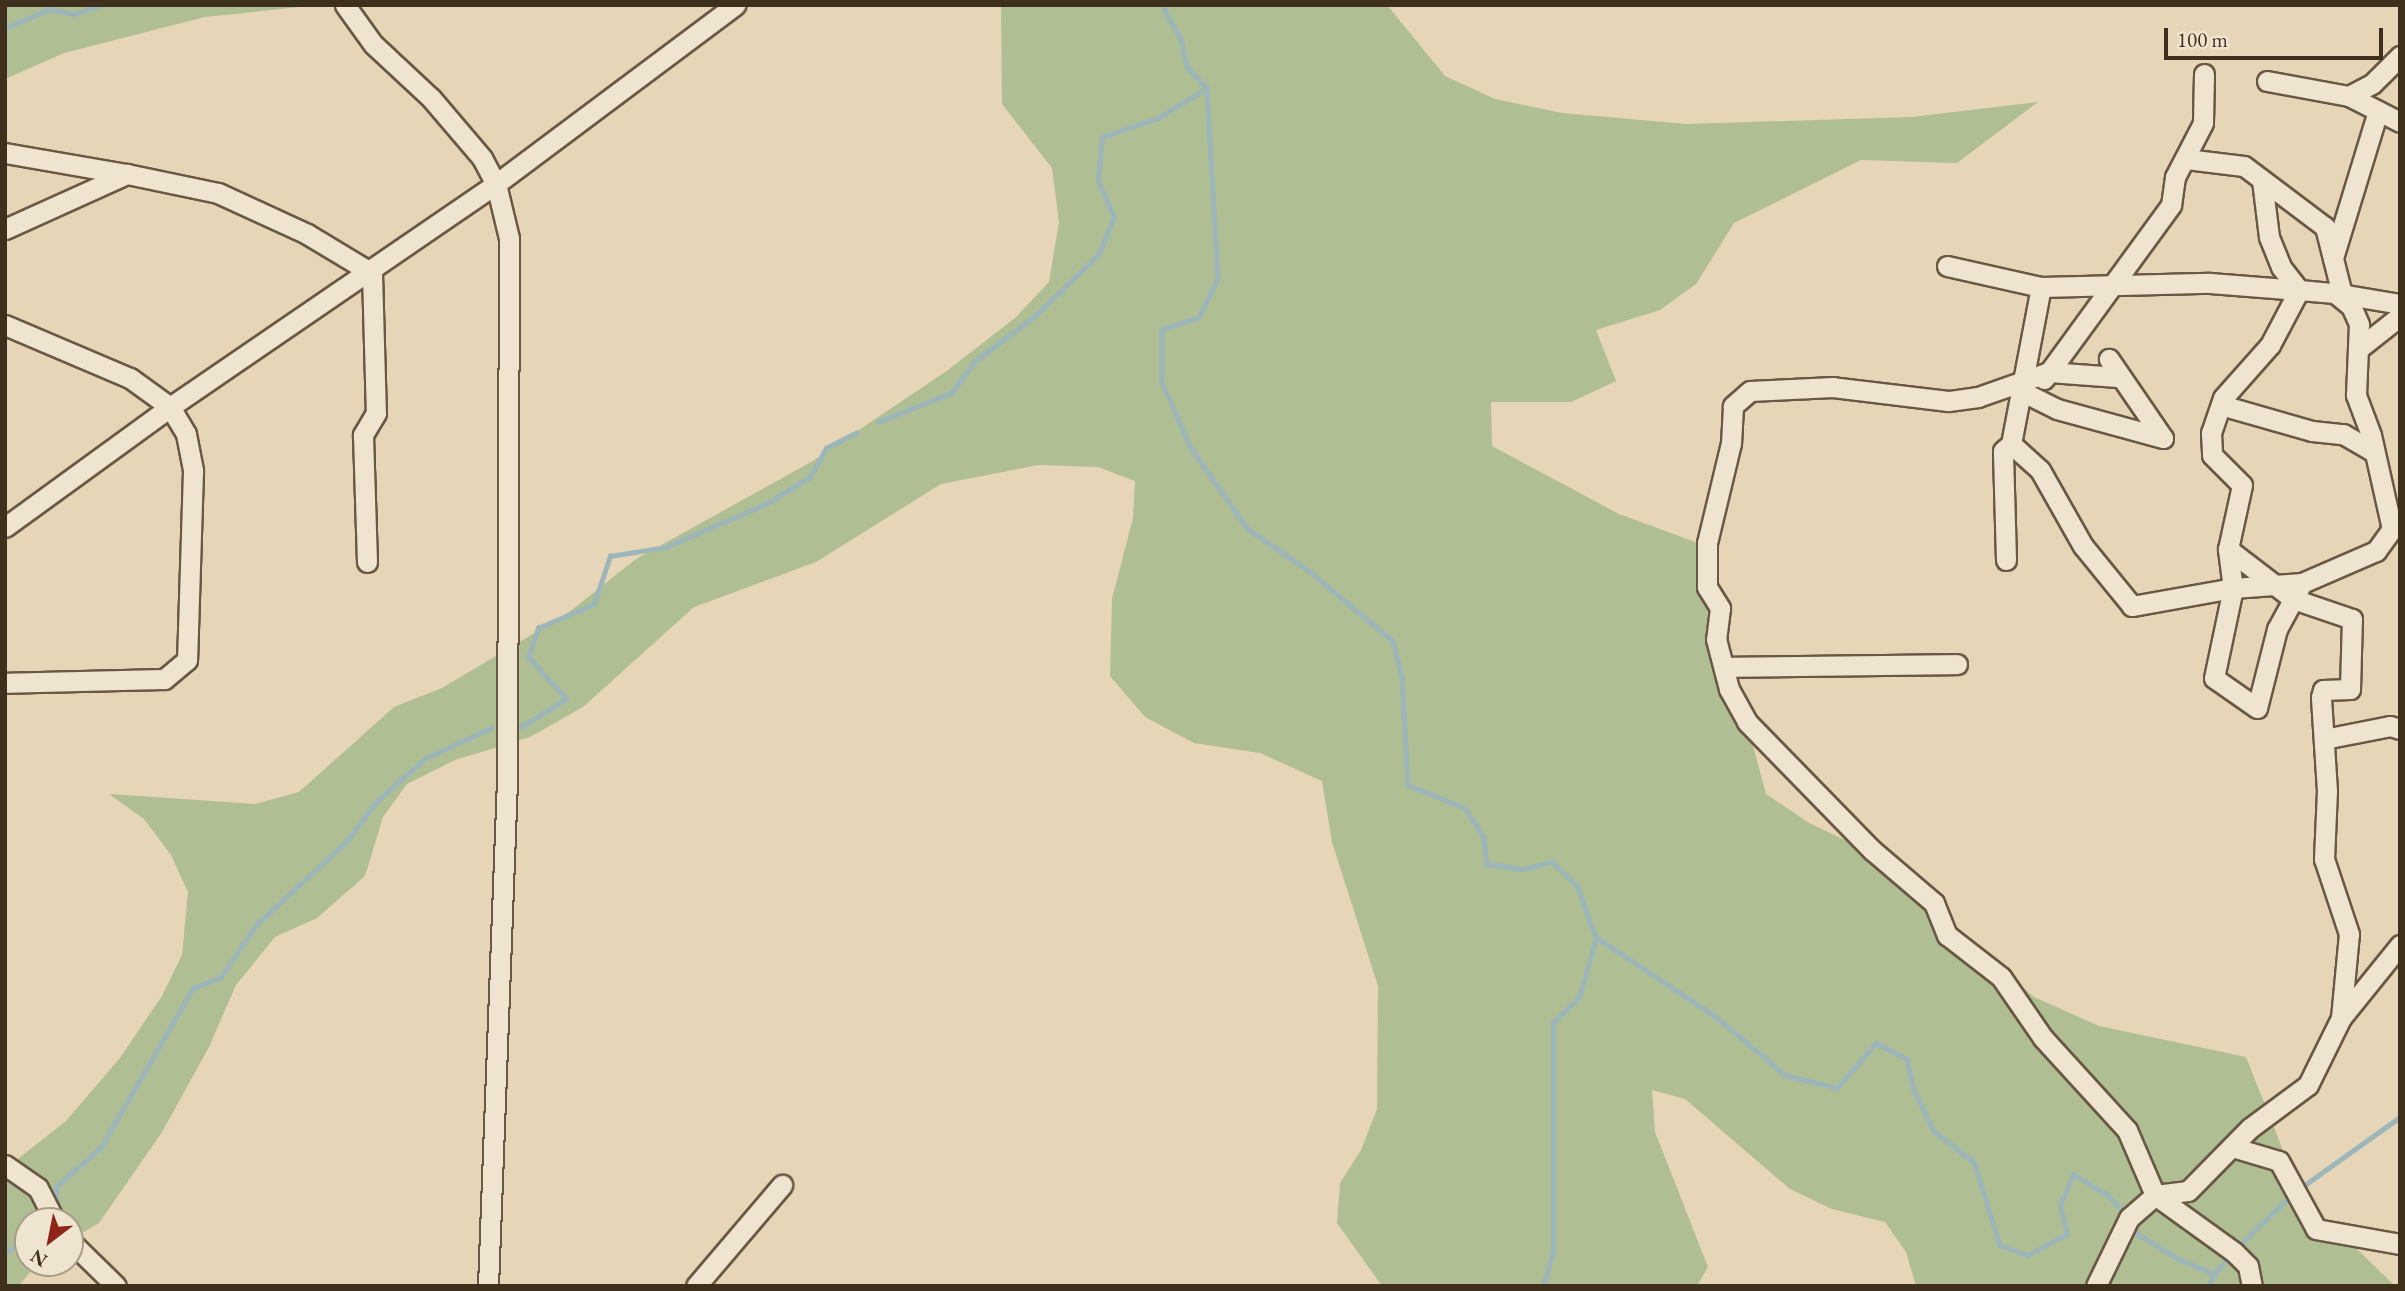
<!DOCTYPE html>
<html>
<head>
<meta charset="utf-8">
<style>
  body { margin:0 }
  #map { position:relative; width:2405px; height:1291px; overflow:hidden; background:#e6d5b6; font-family:"EB Garamond",serif }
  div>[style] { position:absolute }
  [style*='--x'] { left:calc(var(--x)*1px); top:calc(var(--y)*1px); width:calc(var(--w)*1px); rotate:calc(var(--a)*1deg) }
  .green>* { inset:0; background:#afbe93 }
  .stream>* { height:4.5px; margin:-2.25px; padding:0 2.25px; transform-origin:2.25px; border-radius:2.25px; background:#9cb6ba }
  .roads { filter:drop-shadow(2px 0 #695843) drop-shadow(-2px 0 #695843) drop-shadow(0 2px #695843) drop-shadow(0 -2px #695843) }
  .minor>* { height:19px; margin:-9.5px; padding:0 9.5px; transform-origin:9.5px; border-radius:9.5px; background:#efe4d0 }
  span { translate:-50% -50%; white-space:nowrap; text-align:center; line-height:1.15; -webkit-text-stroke:6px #efe4d0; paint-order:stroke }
  .frame { position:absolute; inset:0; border:7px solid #3f2f1d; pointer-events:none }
  .north { position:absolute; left:14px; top:1207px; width:70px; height:70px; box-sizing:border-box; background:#efe4d0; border:2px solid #a99c88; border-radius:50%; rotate:212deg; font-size:19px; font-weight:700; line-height:28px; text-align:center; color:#3f2f1d }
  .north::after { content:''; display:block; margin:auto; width:24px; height:32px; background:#8f2418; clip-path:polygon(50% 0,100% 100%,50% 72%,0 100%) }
  .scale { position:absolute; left:2164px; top:28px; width:219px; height:32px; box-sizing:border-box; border:4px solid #3f2f1d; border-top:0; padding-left:9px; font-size:21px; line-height:24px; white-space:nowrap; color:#3f2f1d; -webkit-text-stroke:5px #efe4d0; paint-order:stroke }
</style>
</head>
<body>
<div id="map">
  <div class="green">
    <div style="clip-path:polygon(5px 5px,319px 5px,205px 17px,64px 53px,5px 79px)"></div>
    <div style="clip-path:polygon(1001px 5px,1387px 5px,1445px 76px,1495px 99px,1562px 113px,1686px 124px,1912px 117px,2038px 102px,1957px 163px,1861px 160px,1734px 223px,1696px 284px,1660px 310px,1596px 330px,1616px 381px,1571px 402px,1491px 402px,1492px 446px,1619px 514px,1703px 545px,1709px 632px,1735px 717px,1753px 746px,1766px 794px,1809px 823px,1849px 842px,2034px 997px,2099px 1026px,2246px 1057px,2284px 1153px,2325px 1218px,2395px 1286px,1916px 1286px,1906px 1252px,1885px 1222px,1832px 1209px,1790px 1189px,1685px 1099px,1652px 1090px,1655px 1132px,1708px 1267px,1697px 1286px,1382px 1286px,1337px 1223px,1340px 1183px,1361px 1150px,1377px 1109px,1378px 986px,1332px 842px,1322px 781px,1260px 753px,1194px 743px,1145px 717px,1110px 676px,1112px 599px,1133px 518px,1135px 481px,1098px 467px,1038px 465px,941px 484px,816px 562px,694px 607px,583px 707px,530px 737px,455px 760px,407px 784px,383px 817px,365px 876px,317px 918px,275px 937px,236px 985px,209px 1047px,162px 1132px,99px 1223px,70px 1240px,70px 1221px,28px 1221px,28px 1263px,37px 1263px,19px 1286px,5px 1286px,5px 1169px,66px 1121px,120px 1058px,162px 996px,182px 955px,188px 892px,171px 855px,144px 819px,109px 794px,255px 804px,299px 792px,394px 707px,442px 688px,568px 613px,636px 559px,813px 461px,948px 370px,1015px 318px,1049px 282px,1059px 222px,1052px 168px,1002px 104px)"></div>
  </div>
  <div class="stream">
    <div style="--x:1162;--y:5;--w:39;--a:61"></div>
    <div style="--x:1181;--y:39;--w:29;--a:78"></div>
    <div style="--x:1187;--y:67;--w:29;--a:46"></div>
    <div style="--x:1207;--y:88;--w:191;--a:86.7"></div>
    <div style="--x:1218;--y:279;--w:43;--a:116"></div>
    <div style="--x:1199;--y:318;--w:39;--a:163"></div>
    <div style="--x:1162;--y:329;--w:53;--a:90"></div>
    <div style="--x:1162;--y:382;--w:72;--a:66.3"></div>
    <div style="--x:1191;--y:448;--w:99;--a:54.9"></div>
    <div style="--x:1248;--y:529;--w:73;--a:34.3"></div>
    <div style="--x:1308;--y:570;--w:111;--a:39.9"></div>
    <div style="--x:1393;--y:641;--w:37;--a:76"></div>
    <div style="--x:1402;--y:677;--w:108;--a:86.8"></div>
    <div style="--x:1408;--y:785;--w:61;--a:22"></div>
    <div style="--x:1465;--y:808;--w:35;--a:57"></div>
    <div style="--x:1484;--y:837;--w:27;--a:84"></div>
    <div style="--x:1487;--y:864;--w:36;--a:8"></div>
    <div style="--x:1523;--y:869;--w:30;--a:-14"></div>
    <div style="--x:1552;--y:862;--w:34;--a:43"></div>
    <div style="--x:1577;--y:885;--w:55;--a:69.9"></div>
    <div style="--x:1596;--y:937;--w:143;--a:33.6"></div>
    <div style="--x:1715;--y:1016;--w:92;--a:40.1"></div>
    <div style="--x:1785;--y:1075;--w:54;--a:14"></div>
    <div style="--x:1837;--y:1088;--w:60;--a:-49.1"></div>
    <div style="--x:1876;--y:1043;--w:35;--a:27"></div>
    <div style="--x:1907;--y:1059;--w:32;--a:77"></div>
    <div style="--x:1914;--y:1090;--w:46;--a:64"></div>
    <div style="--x:1934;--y:1131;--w:51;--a:37.8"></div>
    <div style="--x:1974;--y:1162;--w:87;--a:72.6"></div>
    <div style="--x:2000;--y:1245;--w:30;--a:20"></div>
    <div style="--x:2028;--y:1255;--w:44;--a:-28.3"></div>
    <div style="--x:2067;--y:1234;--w:30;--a:-104"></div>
    <div style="--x:2060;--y:1205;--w:34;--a:-67"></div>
    <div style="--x:2073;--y:1174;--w:41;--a:31"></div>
    <div style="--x:2108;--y:1195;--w:26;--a:47"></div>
    <div style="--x:5;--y:28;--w:49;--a:-22.9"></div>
    <div style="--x:50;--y:9;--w:25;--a:12"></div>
    <div style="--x:74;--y:14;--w:28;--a:-18"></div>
    <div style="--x:878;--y:422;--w:79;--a:-21.7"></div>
    <div style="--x:951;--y:393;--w:39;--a:-53"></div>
    <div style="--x:974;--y:362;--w:78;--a:-37.2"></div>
    <div style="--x:1036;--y:315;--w:88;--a:-44.1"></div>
    <div style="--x:1099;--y:254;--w:40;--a:-68"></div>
    <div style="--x:1114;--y:217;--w:39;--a:-114"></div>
    <div style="--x:1098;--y:181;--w:44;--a:-84.8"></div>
    <div style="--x:1102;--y:137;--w:59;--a:-18.7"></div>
    <div style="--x:1158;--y:118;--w:57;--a:-31.5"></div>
    <div style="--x:521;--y:727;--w:53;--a:-31.9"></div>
    <div style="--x:566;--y:699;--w:57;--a:-132.1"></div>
    <div style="--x:528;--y:657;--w:31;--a:-71"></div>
    <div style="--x:538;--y:628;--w:61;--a:-23.2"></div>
    <div style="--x:594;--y:604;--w:51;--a:-71.6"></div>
    <div style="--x:610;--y:556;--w:57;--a:-9.1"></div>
    <div style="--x:666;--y:547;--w:111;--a:-23.3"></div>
    <div style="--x:768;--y:503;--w:49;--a:-31.8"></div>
    <div style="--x:810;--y:477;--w:33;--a:-61"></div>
    <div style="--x:826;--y:448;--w:34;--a:-27"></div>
    <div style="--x:2299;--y:1189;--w:124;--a:-35.5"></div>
    <div style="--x:56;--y:1205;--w:18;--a:-90"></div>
    <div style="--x:56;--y:1187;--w:60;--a:-41.6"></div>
    <div style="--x:101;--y:1147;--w:184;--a:-59.9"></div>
    <div style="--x:193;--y:988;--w:30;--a:-21"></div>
    <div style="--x:221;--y:977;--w:63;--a:-56.1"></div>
    <div style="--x:256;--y:925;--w:121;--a:-42.7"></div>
    <div style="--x:345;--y:843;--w:53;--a:-52.7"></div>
    <div style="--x:377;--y:801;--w:65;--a:-41.3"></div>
    <div style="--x:426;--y:758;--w:72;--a:-24.8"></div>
    <div style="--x:2132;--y:1225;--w:9;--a:63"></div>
    <div style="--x:2136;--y:1233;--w:50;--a:31.2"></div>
    <div style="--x:2179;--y:1259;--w:38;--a:23"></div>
    <div style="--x:2214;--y:1274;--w:13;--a:113"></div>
    <div style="--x:2238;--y:1247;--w:76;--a:-44.5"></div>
    <div style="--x:5;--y:1252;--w:26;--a:-29"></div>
    <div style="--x:2214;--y:1274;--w:24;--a:-48"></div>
    <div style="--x:1543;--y:1286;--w:34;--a:-73"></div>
    <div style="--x:1553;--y:1254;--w:231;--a:-90"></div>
    <div style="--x:1553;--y:1023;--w:37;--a:-45"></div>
    <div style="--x:1579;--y:997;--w:61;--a:-73.9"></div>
  </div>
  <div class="roads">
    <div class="minor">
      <div style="--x:345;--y:5;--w:48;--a:54.3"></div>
      <div style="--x:373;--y:44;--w:79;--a:43"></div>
      <div style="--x:431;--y:98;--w:79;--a:49.6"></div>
      <div style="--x:482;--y:158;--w:30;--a:62"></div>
      <div style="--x:496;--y:184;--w:56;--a:76.5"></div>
      <div style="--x:509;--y:238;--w:542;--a:90.21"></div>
      <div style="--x:507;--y:780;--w:506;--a:92.15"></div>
      <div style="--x:2204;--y:74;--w:49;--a:91.2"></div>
      <div style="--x:2203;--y:123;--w:61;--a:117.4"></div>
      <div style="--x:2175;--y:177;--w:28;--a:98"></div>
      <div style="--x:2171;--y:205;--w:207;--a:126.1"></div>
      <div style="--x:2049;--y:372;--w:75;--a:160.6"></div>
      <div style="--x:1978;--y:397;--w:30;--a:172"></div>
      <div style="--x:1948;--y:401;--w:116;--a:-173.1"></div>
      <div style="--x:1833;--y:387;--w:83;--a:177.2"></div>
      <div style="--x:1750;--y:391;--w:23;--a:139"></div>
      <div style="--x:1733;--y:406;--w:37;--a:93"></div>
      <div style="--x:1731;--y:443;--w:103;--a:103.5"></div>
      <div style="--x:1707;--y:543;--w:44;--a:90"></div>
      <div style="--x:1707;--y:587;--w:25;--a:58"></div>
      <div style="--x:1720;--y:608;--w:31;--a:97"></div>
      <div style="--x:1716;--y:639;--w:52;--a:75.4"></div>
      <div style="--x:1729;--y:689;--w:38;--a:61"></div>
      <div style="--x:1747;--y:722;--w:179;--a:45.7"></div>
      <div style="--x:1872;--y:850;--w:82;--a:40.5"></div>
      <div style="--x:1934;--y:903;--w:35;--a:68"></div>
      <div style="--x:1947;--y:935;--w:68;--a:37.9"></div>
      <div style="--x:2001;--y:977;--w:74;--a:55.5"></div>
      <div style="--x:2043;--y:1038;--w:125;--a:47.6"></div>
      <div style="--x:2127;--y:1130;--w:71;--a:66.7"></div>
      <div style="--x:2155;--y:1195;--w:97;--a:35.8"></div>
      <div style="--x:2234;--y:1252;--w:20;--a:45"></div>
      <div style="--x:2248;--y:1266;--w:20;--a:79"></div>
      <div style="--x:2267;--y:81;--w:83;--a:10.4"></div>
      <div style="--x:2349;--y:96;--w:57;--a:27"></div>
      <div style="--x:2349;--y:96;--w:26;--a:-28"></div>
      <div style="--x:2372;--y:84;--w:40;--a:-45"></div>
      <div style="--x:5;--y:153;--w:122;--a:9.9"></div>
      <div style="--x:2186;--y:159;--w:58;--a:6.9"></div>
      <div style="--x:2244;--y:166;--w:101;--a:37"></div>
      <div style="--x:2325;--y:227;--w:69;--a:75.8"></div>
      <div style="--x:2262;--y:180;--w:57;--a:83"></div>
      <div style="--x:2269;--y:237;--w:32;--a:68"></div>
      <div style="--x:2281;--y:267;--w:29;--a:52"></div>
      <div style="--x:2299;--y:290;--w:62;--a:117.8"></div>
      <div style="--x:2270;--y:345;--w:71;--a:131.6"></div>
      <div style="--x:2223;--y:398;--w:37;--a:109"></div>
      <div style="--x:2211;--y:433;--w:22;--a:87"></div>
      <div style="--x:2212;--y:455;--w:42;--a:45"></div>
      <div style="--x:2242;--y:485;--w:66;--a:102.3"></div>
      <div style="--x:2228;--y:549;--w:39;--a:83"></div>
      <div style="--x:2233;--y:588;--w:69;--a:-4.1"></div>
      <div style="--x:2302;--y:583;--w:52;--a:118.5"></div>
      <div style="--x:2277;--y:629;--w:81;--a:104.2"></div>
      <div style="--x:2257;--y:708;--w:52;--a:-145.1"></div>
      <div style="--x:2214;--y:678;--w:92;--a:-78.1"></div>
      <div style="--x:2233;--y:588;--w:103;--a:169.9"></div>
      <div style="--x:2132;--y:606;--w:77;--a:-129.2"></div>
      <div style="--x:2083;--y:546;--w:87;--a:-119.5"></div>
      <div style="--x:2040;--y:470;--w:39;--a:-138"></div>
      <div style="--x:2011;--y:444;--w:160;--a:-79.2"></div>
      <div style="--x:2041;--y:287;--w:169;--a:-1.4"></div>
      <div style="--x:2210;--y:283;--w:89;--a:4.5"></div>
      <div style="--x:2299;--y:290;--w:36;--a:5"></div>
      <div style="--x:2335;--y:293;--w:66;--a:9.6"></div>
      <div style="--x:5;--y:229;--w:134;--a:-24.3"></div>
      <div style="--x:127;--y:174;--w:93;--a:11.8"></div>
      <div style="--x:218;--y:193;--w:98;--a:24.7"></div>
      <div style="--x:307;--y:234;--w:76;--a:31"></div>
      <div style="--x:372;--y:273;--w:140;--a:88.4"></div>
      <div style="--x:376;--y:413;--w:26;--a:121"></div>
      <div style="--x:363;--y:435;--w:127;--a:88.2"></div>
      <div style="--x:2333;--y:258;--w:154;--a:-73"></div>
      <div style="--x:1947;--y:266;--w:96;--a:12.6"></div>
      <div style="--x:5;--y:325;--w:136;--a:23"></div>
      <div style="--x:130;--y:378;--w:49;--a:35.9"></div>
      <div style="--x:170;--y:407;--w:31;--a:59"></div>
      <div style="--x:186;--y:434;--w:38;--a:79"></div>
      <div style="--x:193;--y:471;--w:189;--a:91.8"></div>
      <div style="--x:187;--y:660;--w:30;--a:140"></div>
      <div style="--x:164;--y:679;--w:159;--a:178.6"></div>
      <div style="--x:2362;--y:346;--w:48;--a:-38.3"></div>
      <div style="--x:2044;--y:379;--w:9;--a:-54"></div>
      <div style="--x:2049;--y:372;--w:68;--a:4.2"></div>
      <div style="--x:2019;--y:390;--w:42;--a:26.6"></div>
      <div style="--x:2057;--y:409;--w:110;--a:15.3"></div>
      <div style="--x:2163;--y:438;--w:96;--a:-124.4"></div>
      <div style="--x:2221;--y:405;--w:95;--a:15.9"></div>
      <div style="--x:2312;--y:431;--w:31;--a:6"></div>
      <div style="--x:2343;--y:434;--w:36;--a:30"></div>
      <div style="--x:5;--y:527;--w:204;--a:-36"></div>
      <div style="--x:170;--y:407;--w:395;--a:-34.4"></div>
      <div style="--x:496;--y:184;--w:299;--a:-36.8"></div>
      <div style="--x:2006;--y:560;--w:109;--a:-91.6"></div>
      <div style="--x:2003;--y:451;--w:11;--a:-41"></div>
      <div style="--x:2302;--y:583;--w:81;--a:-23.4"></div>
      <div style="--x:2376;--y:551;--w:27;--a:-54"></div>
      <div style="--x:2392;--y:529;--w:96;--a:-102.6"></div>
      <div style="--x:2371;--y:435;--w:43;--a:-110.6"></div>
      <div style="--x:2356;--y:395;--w:71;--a:-87.6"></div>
      <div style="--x:2359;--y:324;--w:20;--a:-114"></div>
      <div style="--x:2351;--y:306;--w:21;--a:-141"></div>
      <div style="--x:1725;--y:667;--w:232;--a:-0.7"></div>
      <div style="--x:2324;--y:739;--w:67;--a:-11.1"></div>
      <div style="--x:2390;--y:726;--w:10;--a:17"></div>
      <div style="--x:2341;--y:1018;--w:94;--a:-51.1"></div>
      <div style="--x:2232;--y:1147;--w:49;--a:16.6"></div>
      <div style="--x:2279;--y:1161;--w:77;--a:61.4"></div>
      <div style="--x:2316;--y:1229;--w:85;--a:10.1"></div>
      <div style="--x:5;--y:1165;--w:40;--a:34.9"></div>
      <div style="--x:38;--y:1188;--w:37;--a:63"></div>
      <div style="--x:70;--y:1241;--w:64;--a:44.4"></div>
      <div style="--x:696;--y:1286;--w:133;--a:-49.6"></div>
      <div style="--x:2096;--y:1286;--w:76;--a:-64.1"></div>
      <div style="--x:2129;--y:1218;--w:35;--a:-41"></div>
      <div style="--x:2155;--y:1195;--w:33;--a:-7"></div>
      <div style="--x:2188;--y:1191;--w:88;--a:-45.5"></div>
      <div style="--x:2250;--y:1128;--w:72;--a:-36.6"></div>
      <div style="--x:2308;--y:1085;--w:75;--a:-63.8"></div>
      <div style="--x:2341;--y:1018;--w:84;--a:-84.6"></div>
      <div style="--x:2349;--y:934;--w:79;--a:-108.4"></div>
      <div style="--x:2324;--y:859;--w:68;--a:-87.5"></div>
      <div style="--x:2327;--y:791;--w:94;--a:-93.7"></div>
      <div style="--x:2321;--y:697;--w:7;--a:-74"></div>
      <div style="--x:2323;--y:690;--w:27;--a:-2"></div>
      <div style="--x:2350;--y:689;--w:70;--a:-88.4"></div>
      <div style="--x:2352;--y:619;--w:62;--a:-161.3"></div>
      <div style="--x:2293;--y:599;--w:82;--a:-142.4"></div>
    </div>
  </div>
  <div class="frame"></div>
  <div class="north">N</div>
  <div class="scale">100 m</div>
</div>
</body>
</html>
